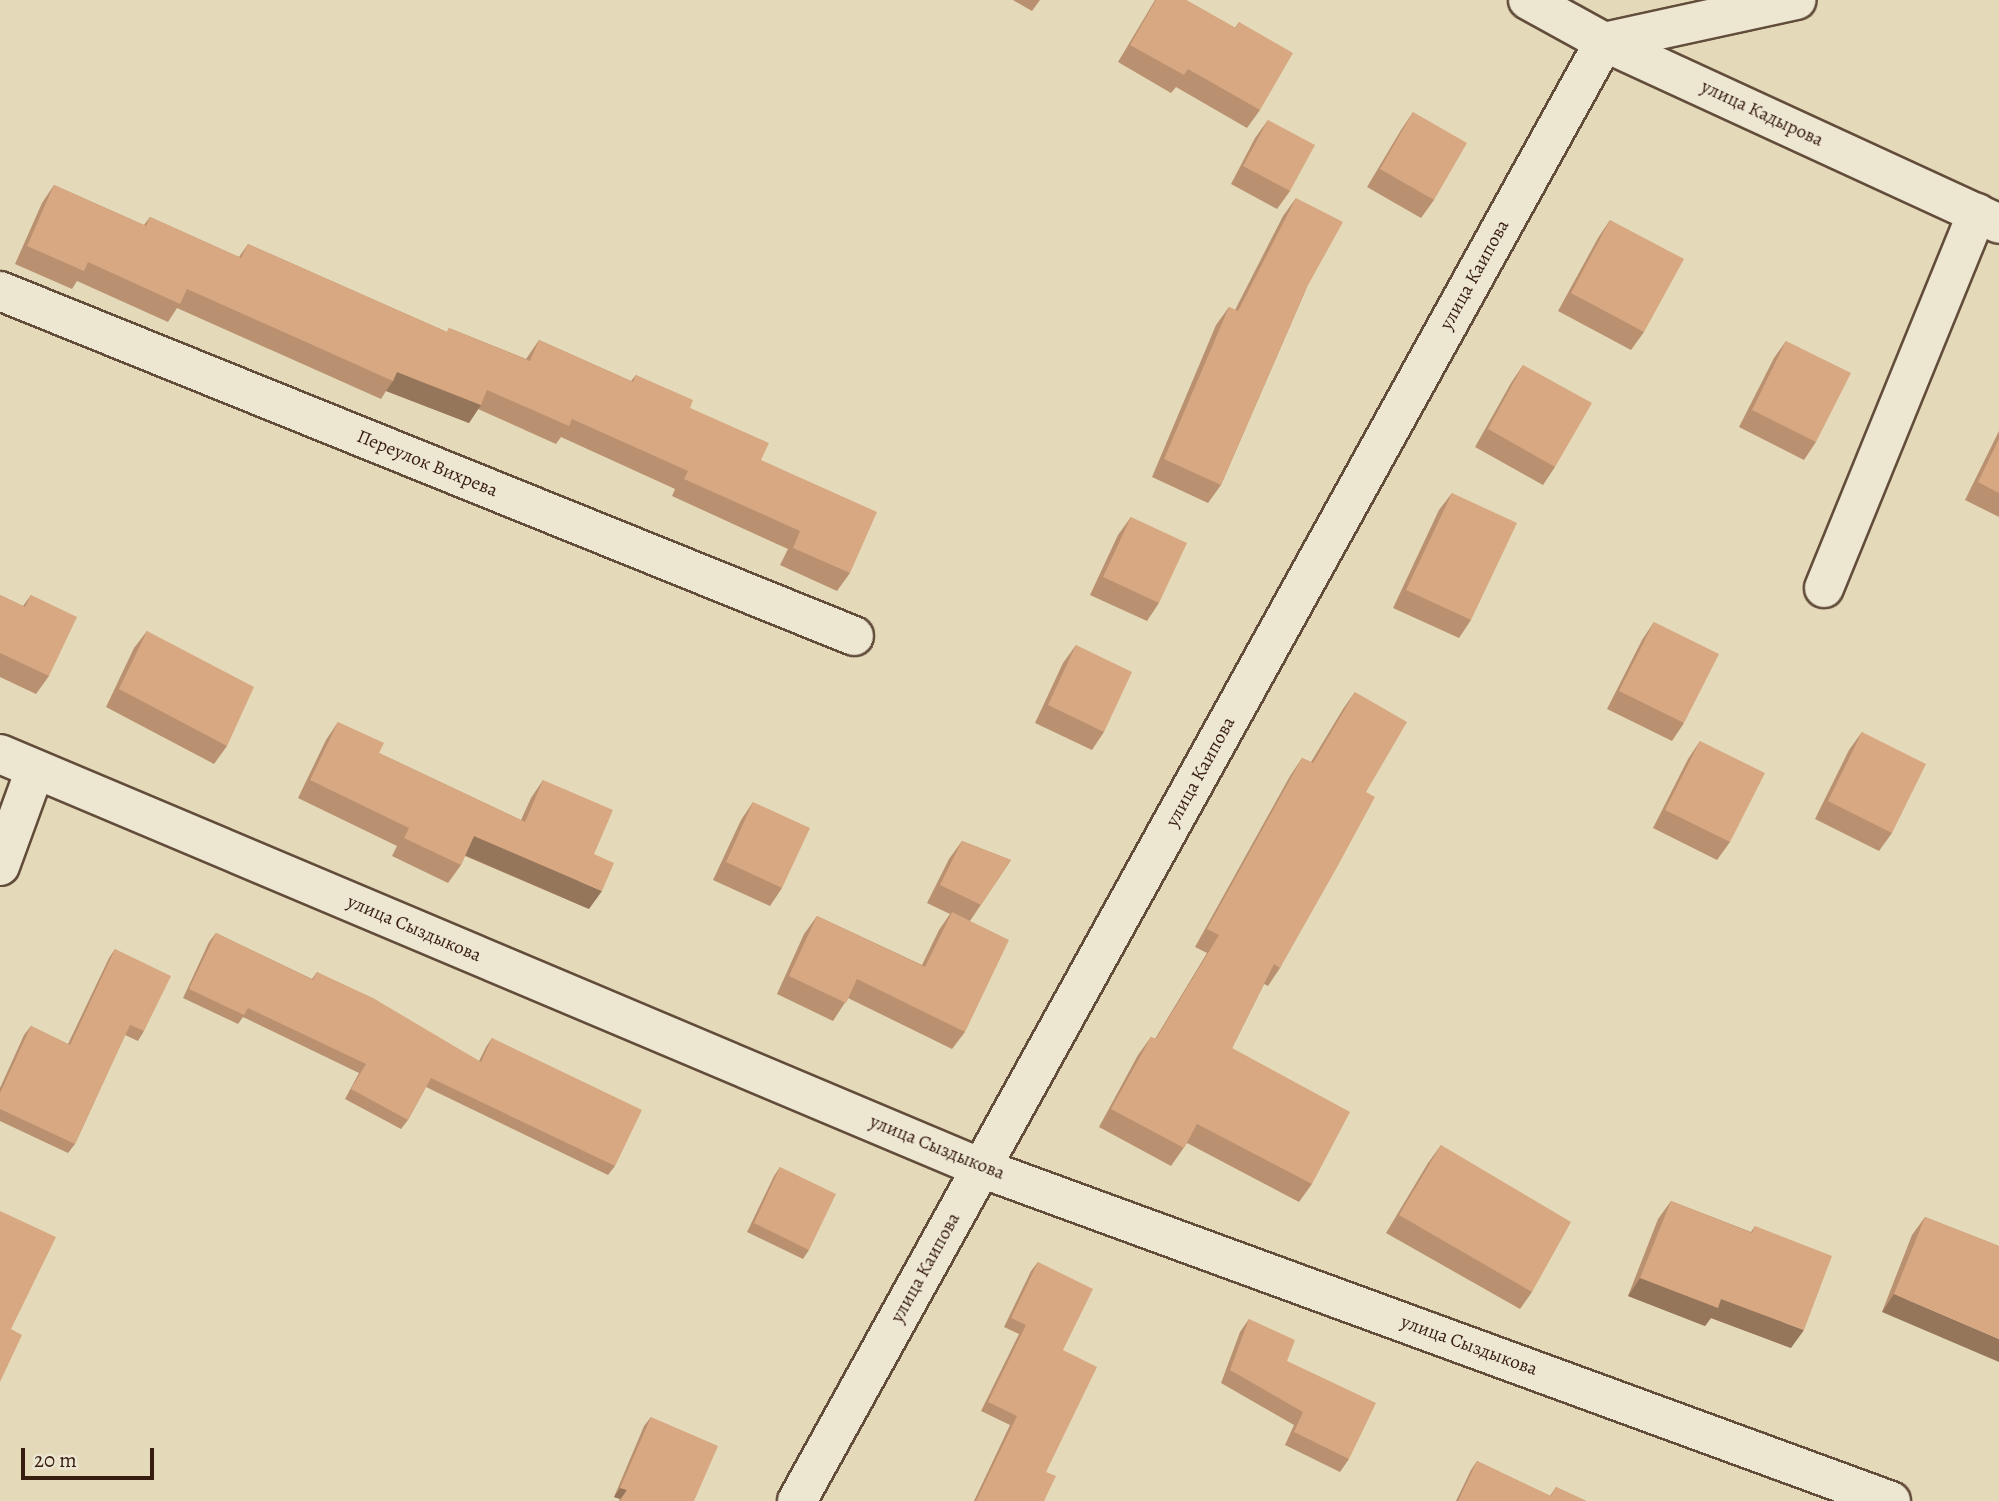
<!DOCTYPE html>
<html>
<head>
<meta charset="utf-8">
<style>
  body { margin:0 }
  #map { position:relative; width:1999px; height:1501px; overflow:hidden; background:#e4dab9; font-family:Alegreya,serif }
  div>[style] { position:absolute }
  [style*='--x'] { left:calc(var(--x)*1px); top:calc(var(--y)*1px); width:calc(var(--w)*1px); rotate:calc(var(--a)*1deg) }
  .roads { filter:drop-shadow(2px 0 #624c3a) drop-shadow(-2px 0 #624c3a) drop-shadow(0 2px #624c3a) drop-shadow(0 -2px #624c3a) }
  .minor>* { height:38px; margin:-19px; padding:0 19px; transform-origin:19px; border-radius:19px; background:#ede7d2 }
  .wall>* { inset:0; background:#b99070 }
  .shaded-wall>* { inset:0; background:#96765b }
  .building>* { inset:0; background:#d7a882 }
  span { translate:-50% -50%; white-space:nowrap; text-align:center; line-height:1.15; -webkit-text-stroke:5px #ede7d2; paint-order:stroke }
  .street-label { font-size:19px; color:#371c10 }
  .scale { position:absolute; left:21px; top:1448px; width:133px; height:32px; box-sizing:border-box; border:4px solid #371c10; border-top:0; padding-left:9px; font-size:21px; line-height:24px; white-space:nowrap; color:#371c10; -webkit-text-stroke:5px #ede7d2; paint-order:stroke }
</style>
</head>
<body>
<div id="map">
  <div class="roads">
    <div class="minor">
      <div style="--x:1528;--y:0;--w:87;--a:28.9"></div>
      <div style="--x:1604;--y:42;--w:435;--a:24.7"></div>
      <div style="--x:0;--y:291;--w:921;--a:22"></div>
      <div style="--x:1824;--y:588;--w:405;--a:-67.8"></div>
      <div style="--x:0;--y:754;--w:1065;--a:22.88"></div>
      <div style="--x:981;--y:1168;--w:969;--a:20.1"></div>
      <div style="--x:0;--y:866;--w:102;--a:-70"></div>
      <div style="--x:797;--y:1501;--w:1667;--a:-61.05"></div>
      <div style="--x:1604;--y:42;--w:197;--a:-12.3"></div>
    </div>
  </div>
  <div class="wall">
    <div style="clip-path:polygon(1013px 0,1040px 0,1032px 11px)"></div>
    <div style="clip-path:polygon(1155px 0,1186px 0,1235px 28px,1239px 22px,1260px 110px,1247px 128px,1176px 87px,1171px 93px,1118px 62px)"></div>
    <div style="clip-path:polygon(1413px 112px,1434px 200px,1421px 218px,1367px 187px,1401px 130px)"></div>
    <div style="clip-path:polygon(1268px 120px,1290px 191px,1277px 209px,1231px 184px,1255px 138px)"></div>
    <div style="clip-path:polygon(54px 185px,144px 225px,150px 217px,239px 257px,248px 244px,447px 332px,449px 328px,526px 359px,539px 340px,631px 381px,636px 375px,690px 408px,761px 460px,850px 573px,837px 591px,780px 565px,788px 549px,672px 496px,675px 489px,561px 437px,556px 444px,478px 409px,469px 423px,386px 391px,381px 399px,177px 308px,168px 322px,77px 281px,72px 289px,15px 264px,42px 203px)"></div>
    <div style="clip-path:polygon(1296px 198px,1307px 287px,1221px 485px,1208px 503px,1152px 477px,1216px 325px,1229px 307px,1235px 310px,1283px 216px)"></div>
    <div style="clip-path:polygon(1610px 220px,1644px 332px,1631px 350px,1558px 311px,1598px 238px)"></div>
    <div style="clip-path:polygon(1786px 341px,1816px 442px,1804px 460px,1739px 427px,1774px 358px)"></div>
    <div style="clip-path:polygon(1523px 365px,1555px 467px,1543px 485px,1475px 447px,1511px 383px)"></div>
    <div style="clip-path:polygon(1999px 431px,1999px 517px,1965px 500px)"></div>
    <div style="clip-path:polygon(1452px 493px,1471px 620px,1459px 638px,1393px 608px,1439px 510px)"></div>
    <div style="clip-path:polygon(1131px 517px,1159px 603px,1147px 621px,1090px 595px,1118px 535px)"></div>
    <div style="clip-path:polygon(0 595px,23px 606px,31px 595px,49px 676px,36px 694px,0 677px)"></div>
    <div style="clip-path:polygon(1654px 622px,1684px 723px,1672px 741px,1607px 709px,1642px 640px)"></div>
    <div style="clip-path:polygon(147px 631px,227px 746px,214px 764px,106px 707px,134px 648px)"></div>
    <div style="clip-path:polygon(1076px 645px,1104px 732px,1092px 750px,1035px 723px,1063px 663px)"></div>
    <div style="clip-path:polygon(1355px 692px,1366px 792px,1280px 968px,1268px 986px,1264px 984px,1232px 1048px,1312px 1184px,1299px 1202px,1187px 1143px,1171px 1166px,1099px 1127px,1138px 1055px,1151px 1037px,1155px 1039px,1207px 953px,1195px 947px,1290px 776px,1302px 758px,1311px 762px,1343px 709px)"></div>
    <div style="clip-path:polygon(338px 722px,379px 753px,521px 820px,531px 798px,543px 780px,589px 909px,465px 856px,461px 865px,448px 883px,392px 856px,397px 846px,298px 798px,326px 740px)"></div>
    <div style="clip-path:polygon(1862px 732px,1892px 833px,1879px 851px,1815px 819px,1849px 750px)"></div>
    <div style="clip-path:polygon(1700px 741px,1730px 842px,1717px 860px,1653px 828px,1688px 759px)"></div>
    <div style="clip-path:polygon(753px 802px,782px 888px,770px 906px,713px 880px,741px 820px)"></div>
    <div style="clip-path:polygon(962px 841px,1011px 860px,970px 921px,965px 1032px,952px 1049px,848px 998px,833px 1021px,777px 994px,804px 934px,817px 916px,922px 965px,939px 930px,950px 914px,927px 903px,949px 859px)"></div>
    <div style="clip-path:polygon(216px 933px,312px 979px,317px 972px,479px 1061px,486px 1047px,492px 1038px,615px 1166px,608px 1175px,426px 1087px,408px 1120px,401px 1129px,345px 1099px,359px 1073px,243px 1017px,238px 1024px,183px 998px,209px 942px)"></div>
    <div style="clip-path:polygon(115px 949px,144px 1031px,138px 1041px,125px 1035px,75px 1144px,68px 1153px,0 1121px,0 1088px,24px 1035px,31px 1026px,68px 1044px,109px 958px)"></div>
    <div style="clip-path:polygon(1441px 1145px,1532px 1292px,1520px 1309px,1386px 1233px,1428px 1163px)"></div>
    <div style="clip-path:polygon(780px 1167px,809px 1250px,803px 1259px,747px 1232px,774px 1176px)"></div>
    <div style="clip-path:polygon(1671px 1201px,1751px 1232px,1755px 1226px,1791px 1348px,1711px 1318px,1705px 1326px,1628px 1296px,1658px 1219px)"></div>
    <div style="clip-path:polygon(1925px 1217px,1999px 1246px,1882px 1312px,1912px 1235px)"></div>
    <div style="clip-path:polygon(1038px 1262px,1063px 1350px,1046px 1472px,1044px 1501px,974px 1501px,1010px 1425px,981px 1411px,1019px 1334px,1004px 1327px,1031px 1271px)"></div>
    <div style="clip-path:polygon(1249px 1319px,1287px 1361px,1349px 1459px,1340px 1472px,1285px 1445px,1294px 1425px,1221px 1383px,1240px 1332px)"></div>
    <div style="clip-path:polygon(651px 1417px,694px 1501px,619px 1501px,620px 1499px,614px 1497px,644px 1426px)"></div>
    <div style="clip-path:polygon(1477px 1461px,1550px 1496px,1556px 1487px,1586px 1501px,1456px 1501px,1471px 1470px)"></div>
  </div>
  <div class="shaded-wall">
    <div style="clip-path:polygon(397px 372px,481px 405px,469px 423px,386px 391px,393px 381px)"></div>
    <div style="clip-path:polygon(474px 836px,602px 891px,589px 909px,462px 854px)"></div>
    <div style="clip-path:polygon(1640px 1278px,1721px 1299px,1804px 1330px,1791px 1348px,1711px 1318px,1705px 1326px,1628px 1296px)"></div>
    <div style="clip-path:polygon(1894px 1294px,1999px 1339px,1999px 1362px,1882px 1312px)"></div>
    <div style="clip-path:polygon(620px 1488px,627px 1490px,620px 1499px,614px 1497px)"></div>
  </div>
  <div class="building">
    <div style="clip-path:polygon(1156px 0,1186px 0,1236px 28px,1239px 22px,1293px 53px,1260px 110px,1188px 69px,1184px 75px,1130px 45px)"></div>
    <div style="clip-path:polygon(1413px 112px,1467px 143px,1434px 200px,1380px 169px)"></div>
    <div style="clip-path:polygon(1268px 120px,1315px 145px,1290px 191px,1243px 166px)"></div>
    <div style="clip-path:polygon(54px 185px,146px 226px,150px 217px,241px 258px,248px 244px,447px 332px,449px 328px,530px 361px,539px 340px,633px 382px,636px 375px,693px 400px,690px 408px,769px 443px,761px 460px,877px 512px,850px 573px,793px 548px,800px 531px,684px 479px,688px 471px,572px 419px,569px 426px,487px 390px,481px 405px,397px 372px,393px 381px,187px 289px,180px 304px,88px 262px,84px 271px,27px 246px)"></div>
    <div style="clip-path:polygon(1296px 198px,1343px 222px,1307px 287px,1221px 485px,1164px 459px,1229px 307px,1238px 311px)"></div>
    <div style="clip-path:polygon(1610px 220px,1684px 259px,1644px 332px,1571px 293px)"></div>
    <div style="clip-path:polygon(1786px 341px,1851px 373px,1816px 442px,1752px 410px)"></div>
    <div style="clip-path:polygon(1523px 365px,1592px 403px,1555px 467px,1488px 429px)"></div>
    <div style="clip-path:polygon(1999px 439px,1999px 493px,1978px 482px)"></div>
    <div style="clip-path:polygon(1452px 493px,1517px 523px,1471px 620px,1406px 590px)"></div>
    <div style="clip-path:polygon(1131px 517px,1187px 543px,1159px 603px,1103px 577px)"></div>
    <div style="clip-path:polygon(0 595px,25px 607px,31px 595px,77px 617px,49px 676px,0 653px)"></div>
    <div style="clip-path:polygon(1654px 622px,1719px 654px,1684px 723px,1619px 691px)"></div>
    <div style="clip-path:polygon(147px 631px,254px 687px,227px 746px,119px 689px)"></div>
    <div style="clip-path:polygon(1076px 645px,1132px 672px,1104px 732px,1048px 705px)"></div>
    <div style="clip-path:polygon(1355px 692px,1407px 722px,1366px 792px,1375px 797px,1336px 869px,1280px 968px,1274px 964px,1232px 1048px,1350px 1112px,1312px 1184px,1197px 1124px,1184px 1148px,1111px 1109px,1151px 1037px,1156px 1039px,1219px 935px,1207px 929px,1302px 758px,1313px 763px)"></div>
    <div style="clip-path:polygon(338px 722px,384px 743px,379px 753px,525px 822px,543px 780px,613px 810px,594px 854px,614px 863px,602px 891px,474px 836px,461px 865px,404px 838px,409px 828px,310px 780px)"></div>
    <div style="clip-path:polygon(1862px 732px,1926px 764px,1892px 833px,1828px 801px)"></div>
    <div style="clip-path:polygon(1700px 741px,1765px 773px,1730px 842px,1665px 810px)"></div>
    <div style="clip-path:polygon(753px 802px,810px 828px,782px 888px,726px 862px)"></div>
    <div style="clip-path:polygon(962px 841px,1011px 860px,981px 905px,940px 885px)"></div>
    <div style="clip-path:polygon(952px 912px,1009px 940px,965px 1032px,857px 979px,846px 1003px,789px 976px,817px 916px,925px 967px)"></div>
    <div style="clip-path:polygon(216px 933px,313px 980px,317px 972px,373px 998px,481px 1062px,492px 1038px,642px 1110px,615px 1166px,431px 1078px,408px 1120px,351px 1089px,366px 1064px,248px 1008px,244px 1015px,189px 989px)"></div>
    <div style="clip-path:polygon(115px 949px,171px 976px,144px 1031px,130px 1025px,75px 1144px,0 1109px,0 1093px,31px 1026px,70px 1045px)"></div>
    <div style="clip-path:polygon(1441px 1145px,1571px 1222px,1532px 1292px,1399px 1215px)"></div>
    <div style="clip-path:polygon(780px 1167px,836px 1194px,809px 1250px,754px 1223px)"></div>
    <div style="clip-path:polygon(1671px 1201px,1752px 1233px,1755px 1226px,1832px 1256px,1804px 1330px,1721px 1299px,1718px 1308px,1640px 1278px)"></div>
    <div style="clip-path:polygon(0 1211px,56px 1237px,11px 1329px,22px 1335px,0 1382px)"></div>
    <div style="clip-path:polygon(1925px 1217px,1999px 1246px,1999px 1339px,1894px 1294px)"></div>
    <div style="clip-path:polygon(1038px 1262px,1093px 1289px,1063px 1350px,1097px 1367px,1046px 1472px,1056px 1476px,1044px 1501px,976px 1501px,1017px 1416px,988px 1402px,1026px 1325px,1011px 1318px)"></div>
    <div style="clip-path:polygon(1249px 1319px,1295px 1340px,1287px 1361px,1376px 1403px,1349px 1459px,1294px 1432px,1303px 1412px,1230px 1370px)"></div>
    <div style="clip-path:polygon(651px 1417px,718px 1446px,694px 1501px,620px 1501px,627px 1490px,620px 1488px)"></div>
    <div style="clip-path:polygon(1477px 1461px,1551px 1496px,1556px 1487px,1586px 1501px,1458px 1501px)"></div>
  </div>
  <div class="street-label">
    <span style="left:1762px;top:114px;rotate:25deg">улица Кадырова</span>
    <span style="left:1475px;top:275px;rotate:-61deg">улица Каипова</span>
    <span style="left:427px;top:464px;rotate:22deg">Переулок Вихрева</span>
    <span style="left:1201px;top:772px;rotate:-61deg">улица Каипова</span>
    <span style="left:414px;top:929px;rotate:23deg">улица Сыздыкова</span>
    <span style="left:937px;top:1148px;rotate:22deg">улица Сыздыкова</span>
    <span style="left:926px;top:1268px;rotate:-61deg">улица Каипова</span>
    <span style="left:1469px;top:1346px;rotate:20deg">улица Сыздыкова</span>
  </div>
  <div class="scale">20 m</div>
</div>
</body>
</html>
